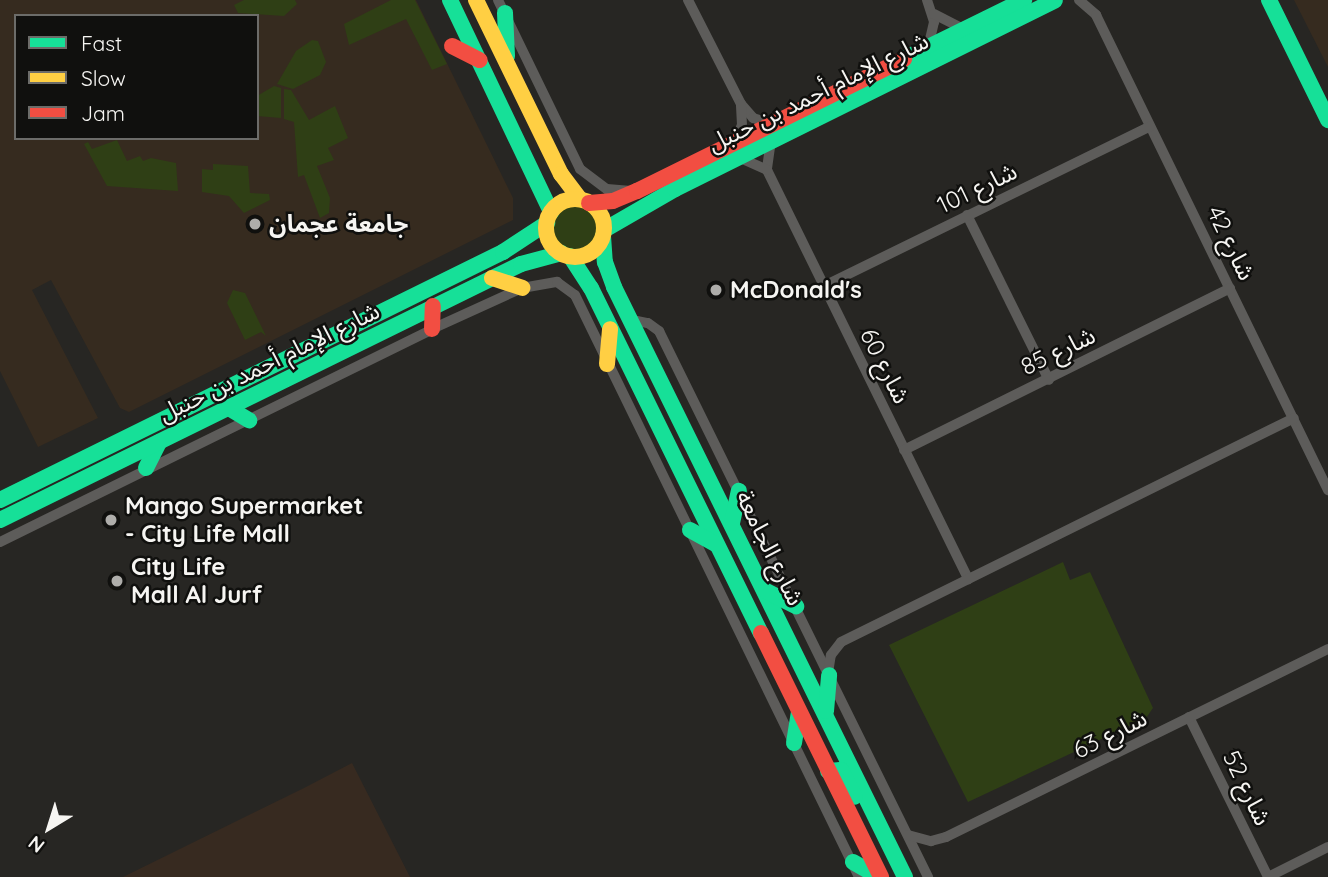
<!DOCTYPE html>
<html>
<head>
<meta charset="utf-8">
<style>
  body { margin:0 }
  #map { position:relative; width:1328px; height:877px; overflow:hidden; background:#272623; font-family:Quicksand,"Noto Sans Arabic",sans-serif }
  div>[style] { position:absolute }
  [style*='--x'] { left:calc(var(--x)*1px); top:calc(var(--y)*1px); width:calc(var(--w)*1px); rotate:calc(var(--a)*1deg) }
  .commercial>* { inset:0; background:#372a20 }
  .education>* { inset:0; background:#362b1f }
  .green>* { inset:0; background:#2f3f15 }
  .round { border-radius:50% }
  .street>* { height:10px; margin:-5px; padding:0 5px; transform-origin:5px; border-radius:5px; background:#5d5c5a }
  .fast>* { height:16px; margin:-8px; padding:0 8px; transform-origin:8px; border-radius:8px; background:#16e098 }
  .slow>* { height:16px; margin:-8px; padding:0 8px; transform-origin:8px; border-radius:8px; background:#ffcf43 }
  .slow>.ring { margin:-8px; padding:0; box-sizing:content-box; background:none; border:16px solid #ffcf43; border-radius:50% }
  .jam>* { height:16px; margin:-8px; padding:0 8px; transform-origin:8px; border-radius:8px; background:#f24e42 }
  .dots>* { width:19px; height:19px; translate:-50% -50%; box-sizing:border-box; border:4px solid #10100e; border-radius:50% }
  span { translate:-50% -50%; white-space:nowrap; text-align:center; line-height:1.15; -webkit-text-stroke:5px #10100e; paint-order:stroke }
  .street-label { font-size:24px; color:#f6f5f2 }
  .poi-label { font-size:24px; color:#f6f5f2; font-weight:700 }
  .left { translate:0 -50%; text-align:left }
  .legend { position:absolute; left:14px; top:14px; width:245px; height:126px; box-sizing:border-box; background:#10100e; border:2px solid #6c6c69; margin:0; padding:9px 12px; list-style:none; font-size:21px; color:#f6f5f2 }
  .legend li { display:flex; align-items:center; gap:14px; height:35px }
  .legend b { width:35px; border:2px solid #6c6c69 }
  .north { position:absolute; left:14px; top:793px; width:70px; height:70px; -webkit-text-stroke:5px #10100e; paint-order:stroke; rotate:218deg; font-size:19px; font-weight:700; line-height:28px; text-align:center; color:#f6f5f2 }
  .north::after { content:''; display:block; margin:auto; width:24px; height:32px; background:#f6f5f2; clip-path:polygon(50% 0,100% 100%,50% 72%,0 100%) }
</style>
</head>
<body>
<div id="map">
  <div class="commercial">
    <div style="clip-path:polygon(352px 763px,410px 877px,123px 877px,304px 788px)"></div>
  </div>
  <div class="education">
    <div style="clip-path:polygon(evenodd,0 0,416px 0,513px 198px,513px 220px,129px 412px,120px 408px,51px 280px,32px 290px,98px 418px,38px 447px,0 371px,0 0,16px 16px,257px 16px,257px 138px,16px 138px,16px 16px)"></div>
    <div style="clip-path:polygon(1294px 0,1328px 0,1328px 67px)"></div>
  </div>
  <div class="green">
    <div style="clip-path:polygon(244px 0,295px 0,297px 4px,284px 16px,238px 13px,234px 5px)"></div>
    <div style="clip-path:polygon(391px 0,415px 0,447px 64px,432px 70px,406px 19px,349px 45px,344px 24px)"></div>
    <div style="clip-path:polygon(312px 40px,318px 41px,326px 62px,320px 75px,293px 89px,277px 84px,296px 51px)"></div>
    <div style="clip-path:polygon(274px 86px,281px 88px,281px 118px,257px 116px,257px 96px)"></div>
    <div style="clip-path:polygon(284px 89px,291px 90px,309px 120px,335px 106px,348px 138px,328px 148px,334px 160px,317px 166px,330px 198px,329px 213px,320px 218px,304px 175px,298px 177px,294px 122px,284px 119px)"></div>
    <div style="clip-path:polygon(117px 140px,127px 161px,140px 156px,143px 161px,151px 158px,176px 163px,178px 191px,107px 186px,84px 144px,88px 142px,92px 149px)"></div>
    <div style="clip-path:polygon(213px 164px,248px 166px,250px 193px,269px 194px,270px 200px,244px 213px,229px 196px,202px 192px,202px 169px,213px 170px)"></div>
    <div class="round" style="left:549px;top:203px;width:50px;height:50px"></div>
    <div style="clip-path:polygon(233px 290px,245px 293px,266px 336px,261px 332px,245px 340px,227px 303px)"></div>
    <div style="clip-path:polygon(1063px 562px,1070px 580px,1090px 572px,1153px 708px,1146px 718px,968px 802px,889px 645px)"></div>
  </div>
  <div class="street">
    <div style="--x:498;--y:0;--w:188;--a:64.1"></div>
    <div style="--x:580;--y:169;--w:34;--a:37"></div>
    <div style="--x:607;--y:189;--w:24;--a:5"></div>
    <div style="--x:688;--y:0;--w:117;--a:63"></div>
    <div style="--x:741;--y:104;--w:18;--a:49"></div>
    <div style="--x:753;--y:118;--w:20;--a:18"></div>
    <div style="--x:927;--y:0;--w:23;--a:72"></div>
    <div style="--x:934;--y:22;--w:26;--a:103"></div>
    <div style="--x:1079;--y:0;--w:23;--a:41"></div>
    <div style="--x:1096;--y:15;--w:529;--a:63.97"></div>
    <div style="--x:934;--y:14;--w:35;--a:27"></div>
    <div style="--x:771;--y:140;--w:30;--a:98"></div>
    <div style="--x:767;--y:170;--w:456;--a:63.8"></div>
    <div style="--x:735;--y:142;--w:18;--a:-68"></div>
    <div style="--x:742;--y:125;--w:21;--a:-93"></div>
    <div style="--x:738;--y:157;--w:32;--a:24"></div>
    <div style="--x:967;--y:215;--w:184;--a:63.6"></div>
    <div style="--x:822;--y:287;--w:365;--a:-26.1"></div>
    <div style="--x:632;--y:320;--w:16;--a:11"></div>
    <div style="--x:648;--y:323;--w:14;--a:36"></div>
    <div style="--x:659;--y:331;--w:609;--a:63.77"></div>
    <div style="--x:904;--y:450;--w:364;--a:-26.4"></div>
    <div style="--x:0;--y:542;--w:482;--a:-26.2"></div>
    <div style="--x:432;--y:329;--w:99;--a:-24.5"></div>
    <div style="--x:522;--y:288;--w:36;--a:-10"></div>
    <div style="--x:557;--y:282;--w:22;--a:36"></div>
    <div style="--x:575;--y:295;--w:648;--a:63.99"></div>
    <div style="--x:828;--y:673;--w:18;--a:-81"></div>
    <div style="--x:831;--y:655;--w:16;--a:-52"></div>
    <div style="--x:841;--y:642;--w:505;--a:-26.31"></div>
    <div style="--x:1189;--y:717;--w:178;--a:63.7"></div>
    <div style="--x:908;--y:835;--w:24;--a:15"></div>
    <div style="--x:931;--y:841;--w:16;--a:-15"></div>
    <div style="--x:946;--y:837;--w:426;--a:-26.2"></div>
    <div style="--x:1268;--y:877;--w:67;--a:-26.6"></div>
  </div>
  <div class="fast">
    <div style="--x:450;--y:0;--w:235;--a:64.5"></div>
    <div style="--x:1269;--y:0;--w:134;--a:63.8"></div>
    <div style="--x:505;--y:13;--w:43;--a:87.3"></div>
    <div style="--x:904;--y:59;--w:134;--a:-26.2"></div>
    <div style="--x:604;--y:230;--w:82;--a:-30"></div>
    <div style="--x:675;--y:189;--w:424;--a:-26.4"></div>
    <div style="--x:603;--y:236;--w:26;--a:86"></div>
    <div style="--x:605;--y:262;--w:27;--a:70"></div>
    <div style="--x:614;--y:287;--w:658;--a:63.75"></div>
    <div style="--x:570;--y:256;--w:38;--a:57"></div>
    <div style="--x:591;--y:288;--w:385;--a:63.8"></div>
    <div style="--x:227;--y:407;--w:26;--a:31"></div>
    <div style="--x:146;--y:468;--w:29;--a:-63"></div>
    <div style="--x:0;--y:500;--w:561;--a:-26.25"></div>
    <div style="--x:503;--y:252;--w:53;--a:-33.4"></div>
    <div style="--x:0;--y:520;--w:580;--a:-26.17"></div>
    <div style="--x:521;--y:264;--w:42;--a:-15"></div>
    <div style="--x:732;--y:523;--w:33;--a:-78"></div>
    <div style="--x:690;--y:530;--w:29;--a:29"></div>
    <div style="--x:766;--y:591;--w:34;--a:27"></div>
    <div style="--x:826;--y:711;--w:36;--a:-85"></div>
    <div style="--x:794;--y:743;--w:31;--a:-81"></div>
    <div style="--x:828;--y:771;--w:13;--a:-4"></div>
    <div style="--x:841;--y:770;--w:30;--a:63"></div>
    <div style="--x:853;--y:862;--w:30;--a:30"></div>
  </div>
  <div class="slow">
    <div style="--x:476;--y:0;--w:194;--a:64"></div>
    <div style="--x:561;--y:174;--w:31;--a:53"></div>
    <div class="ring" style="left:546px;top:199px;width:42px;height:42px"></div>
    <div style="--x:492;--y:278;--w:32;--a:18"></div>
    <div style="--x:607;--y:364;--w:35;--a:-85"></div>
  </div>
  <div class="jam">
    <div style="--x:452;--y:46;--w:31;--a:27"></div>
    <div style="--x:589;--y:203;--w:24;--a:-5"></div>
    <div style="--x:613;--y:201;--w:26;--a:-23"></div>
    <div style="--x:637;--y:191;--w:298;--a:-26.3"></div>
    <div style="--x:432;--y:329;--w:23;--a:-88"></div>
    <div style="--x:761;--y:633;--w:272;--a:63.8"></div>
  </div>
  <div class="dots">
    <div style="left:255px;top:224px;background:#aeadaa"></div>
    <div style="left:716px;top:290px;background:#aeadaa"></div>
    <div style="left:111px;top:520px;background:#aeadaa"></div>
    <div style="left:117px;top:581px;background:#aeadaa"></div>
  </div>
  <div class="street-label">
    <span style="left:818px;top:92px;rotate:-26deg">شارع الإمام أحمد بن حنبل</span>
    <span style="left:977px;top:188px;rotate:-26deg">شارع 101</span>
    <span style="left:1231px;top:243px;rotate:64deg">شارع 42</span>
    <span style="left:1058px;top:351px;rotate:-26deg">شارع 85</span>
    <span style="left:269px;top:362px;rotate:-26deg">شارع الإمام أحمد بن حنبل</span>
    <span style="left:885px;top:366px;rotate:63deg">شارع 60</span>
    <span style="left:770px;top:548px;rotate:64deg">شارع الجامعة</span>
    <span style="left:1110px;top:734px;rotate:-27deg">شارع 63</span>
    <span style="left:1247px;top:788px;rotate:64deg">شارع 52</span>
  </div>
  <div class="poi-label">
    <span class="left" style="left:269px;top:224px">جامعة عجمان</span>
    <span class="left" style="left:730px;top:290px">McDonald's</span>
    <span class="left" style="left:125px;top:520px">Mango Supermarket<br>- City Life Mall</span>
    <span class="left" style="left:131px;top:581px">City Life<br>Mall Al Jurf</span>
  </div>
  <ul class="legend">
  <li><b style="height:9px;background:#16e098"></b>Fast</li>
  <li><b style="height:9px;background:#ffcf43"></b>Slow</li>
  <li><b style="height:9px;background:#f24e42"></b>Jam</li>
  </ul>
  <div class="north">N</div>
</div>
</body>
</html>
